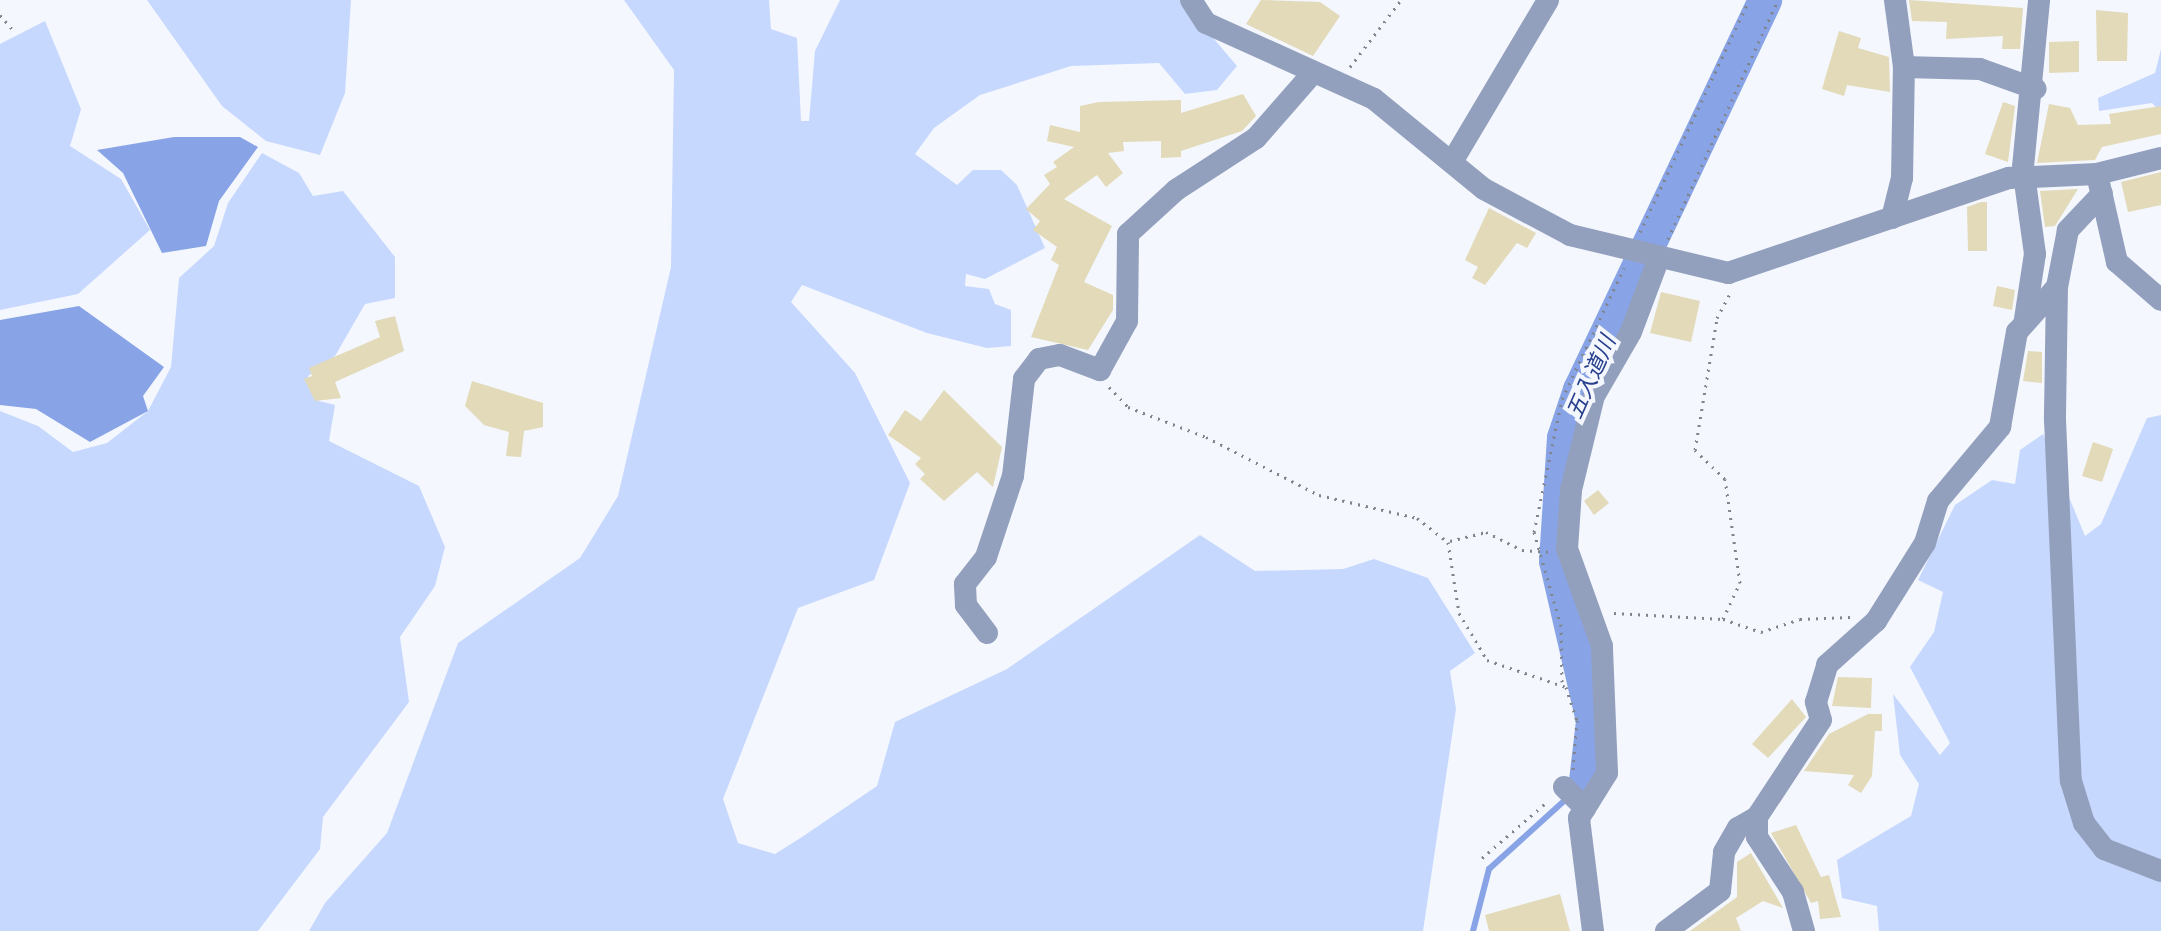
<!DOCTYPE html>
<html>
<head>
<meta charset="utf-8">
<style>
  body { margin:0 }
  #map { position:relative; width:2161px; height:931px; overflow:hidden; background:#f4f7fe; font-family:Roboto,"Noto Sans JP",sans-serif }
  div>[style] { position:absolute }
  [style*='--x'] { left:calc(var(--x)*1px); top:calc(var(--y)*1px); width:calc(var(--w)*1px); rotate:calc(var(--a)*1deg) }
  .green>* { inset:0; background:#c7d8fe }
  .water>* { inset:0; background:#88a4e6 }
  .stream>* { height:6px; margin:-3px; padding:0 3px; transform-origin:3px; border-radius:3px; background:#88a4e6 }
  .river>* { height:34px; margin:-17px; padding:0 17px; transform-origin:17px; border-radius:17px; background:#88a4e6 }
  .building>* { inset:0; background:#e2dab8 }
  .path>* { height:3px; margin-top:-1.5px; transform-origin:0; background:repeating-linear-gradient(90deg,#80848c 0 2px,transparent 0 8px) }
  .minor>* { height:22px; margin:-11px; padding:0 11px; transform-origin:11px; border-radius:11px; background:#93a0bd }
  span { translate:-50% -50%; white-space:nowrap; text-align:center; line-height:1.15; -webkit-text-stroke:8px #f4f7fe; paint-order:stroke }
  .water-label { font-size:22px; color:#263e8c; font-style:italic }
</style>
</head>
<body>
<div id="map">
  <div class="green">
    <div style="clip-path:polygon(147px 0,351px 0,345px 93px,320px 155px,266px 141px,222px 106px)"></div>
    <div style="clip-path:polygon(624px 0,769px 0,771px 29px,797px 38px,801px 121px,809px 121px,815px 51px,840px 0,1181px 0,1237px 66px,1217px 90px,1185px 94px,1159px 63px,1071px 66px,980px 95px,934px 128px,915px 154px,957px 185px,973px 170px,1001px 170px,1017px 185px,1045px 248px,985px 279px,966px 274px,965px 286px,989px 289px,995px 304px,1011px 310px,1011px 346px,987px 348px,927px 333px,802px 285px,791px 302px,855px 373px,910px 483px,874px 580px,798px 608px,723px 799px,738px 843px,775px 854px,802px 837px,877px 786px,895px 722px,1007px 669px,1200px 535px,1255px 571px,1343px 569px,1374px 559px,1428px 578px,1475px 653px,1450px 671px,1456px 709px,1423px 931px,309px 931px,325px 903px,387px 833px,458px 643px,580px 558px,618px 496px,671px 267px,674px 70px)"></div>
    <div style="clip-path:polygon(45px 21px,81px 109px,70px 146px,121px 179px,150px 230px,78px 294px,0 310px,0 44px)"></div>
    <div style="clip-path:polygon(2161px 49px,2161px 113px,2152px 103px,2099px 111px,2098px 98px,2155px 73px)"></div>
    <div style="clip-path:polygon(262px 153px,299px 173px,313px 196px,343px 191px,395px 257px,395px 298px,365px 304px,335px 356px,308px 376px,319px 401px,335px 405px,329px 441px,419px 486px,445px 547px,435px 586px,400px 637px,409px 702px,323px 817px,320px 849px,258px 931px,0 931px,0 411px,38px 426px,73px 452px,107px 443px,148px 411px,171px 367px,179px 278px,214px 246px,228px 203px)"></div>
    <div style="clip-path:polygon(2161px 415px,2161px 931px,1879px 931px,1877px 906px,1842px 898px,1837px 860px,1911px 816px,1919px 784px,1900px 755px,1893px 694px,1940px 755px,1950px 743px,1910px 667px,1934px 632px,1943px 592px,1918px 580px,1955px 505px,1992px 480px,2015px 484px,2020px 450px,2043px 434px,2085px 536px,2101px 524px,2147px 418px)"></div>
  </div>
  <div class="water">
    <div style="clip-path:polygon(174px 137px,240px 137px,258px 147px,219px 201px,206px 246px,162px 253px,123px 173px,97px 150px)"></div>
    <div style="clip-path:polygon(79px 306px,164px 367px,143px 396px,148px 411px,90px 442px,36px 409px,0 405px,0 320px)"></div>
  </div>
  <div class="stream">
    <div style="--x:1473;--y:931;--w:64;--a:-75.5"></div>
    <div style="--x:1489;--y:869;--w:131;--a:-42.2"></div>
  </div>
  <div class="river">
    <div style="--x:1586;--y:781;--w:60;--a:-83.3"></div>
    <div style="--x:1593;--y:721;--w:164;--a:-103"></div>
    <div style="--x:1556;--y:561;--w:123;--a:-86.3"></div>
    <div style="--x:1564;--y:438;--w:51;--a:-71.6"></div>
    <div style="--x:1580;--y:390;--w:432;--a:-64.6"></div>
  </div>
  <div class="building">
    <div style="clip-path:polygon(1261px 0,1320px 2px,1340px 16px,1313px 56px,1246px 24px)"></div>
    <div style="clip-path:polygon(1909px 0,2023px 8px,2020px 49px,2002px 49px,2003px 36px,1946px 39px,1947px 22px,1912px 21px)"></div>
    <div style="clip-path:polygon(2096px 10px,2128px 13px,2127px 61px,2097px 61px)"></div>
    <div style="clip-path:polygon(1839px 31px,1861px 38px,1858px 48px,1889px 57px,1890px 92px,1847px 85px,1844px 96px,1822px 89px)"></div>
    <div style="clip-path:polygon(2079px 41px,2079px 72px,2049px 73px,2049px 42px)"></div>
    <div style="clip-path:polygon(1243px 94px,1256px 116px,1242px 131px,1181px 151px,1181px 157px,1161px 158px,1161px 141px,1123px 142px,1124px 151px,1108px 153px,1123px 173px,1106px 187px,1097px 175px,1064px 199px,1112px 226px,1084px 282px,1113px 295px,1113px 310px,1088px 350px,1031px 337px,1059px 265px,1051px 260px,1057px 247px,1033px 230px,1040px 221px,1026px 209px,1050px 184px,1044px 175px,1057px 167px,1053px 162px,1074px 147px,1047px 141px,1050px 125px,1080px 132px,1080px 106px,1099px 102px,1181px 100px,1181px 113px)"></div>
    <div style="clip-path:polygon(2003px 102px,2015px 106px,2008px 162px,1985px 154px)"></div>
    <div style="clip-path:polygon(2049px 104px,2070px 108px,2078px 125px,2111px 124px,2109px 114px,2161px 106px,2161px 134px,2102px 147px,2095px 160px,2037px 163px)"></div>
    <div style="clip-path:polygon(2161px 172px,2161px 205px,2128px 212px,2121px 182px)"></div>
    <div style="clip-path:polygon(2078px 189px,2055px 226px,2045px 227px,2040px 191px)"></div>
    <div style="clip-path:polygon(1981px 202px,1987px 202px,1987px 251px,1968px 251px,1967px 207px)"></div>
    <div style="clip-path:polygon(1489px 208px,1536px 233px,1527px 248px,1517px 243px,1485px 285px,1472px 278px,1478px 267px,1465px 260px)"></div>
    <div style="clip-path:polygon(1997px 286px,2015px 290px,2012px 310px,1993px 306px)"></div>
    <div style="clip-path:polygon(1661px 292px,1700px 301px,1691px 342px,1650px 333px)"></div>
    <div style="clip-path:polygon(395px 316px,404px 351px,335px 382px,341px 398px,315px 401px,304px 379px,312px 376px,309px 368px,380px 337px,375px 321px)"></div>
    <div style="clip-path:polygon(2028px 351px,2042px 352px,2042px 383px,2023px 381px)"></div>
    <div style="clip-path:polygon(472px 381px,543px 403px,543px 427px,524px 431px,521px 457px,506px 456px,509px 432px,484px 425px,465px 406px)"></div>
    <div style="clip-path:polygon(944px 390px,1002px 447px,993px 487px,977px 472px,944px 501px,920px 479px,925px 474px,915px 464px,921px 458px,888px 435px,905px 410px,921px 421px)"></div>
    <div style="clip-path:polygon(2093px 442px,2113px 449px,2102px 482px,2082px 476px)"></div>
    <div style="clip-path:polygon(1598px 490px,1609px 503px,1594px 515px,1584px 501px)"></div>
    <div style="clip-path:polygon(1838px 677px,1872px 678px,1871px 708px,1832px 706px)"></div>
    <div style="clip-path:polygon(1792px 699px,1806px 717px,1768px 758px,1752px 744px)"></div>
    <div style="clip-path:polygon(1868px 714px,1882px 714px,1882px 731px,1875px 731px,1872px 776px,1861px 793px,1848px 785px,1854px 775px,1804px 771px,1829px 734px)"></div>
    <div style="clip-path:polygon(1796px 825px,1821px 877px,1829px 875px,1841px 917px,1820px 919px,1818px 901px,1811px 903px,1771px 833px)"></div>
    <div style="clip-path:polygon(1751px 853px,1783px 908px,1763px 901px,1736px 918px,1741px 931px,1690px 931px,1737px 897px,1737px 862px)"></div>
    <div style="clip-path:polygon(1560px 894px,1570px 931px,1489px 931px,1485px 915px)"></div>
  </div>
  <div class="path">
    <div style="--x:0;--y:15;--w:18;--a:49"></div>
    <div style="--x:1350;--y:67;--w:84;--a:-52.7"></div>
    <div style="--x:1640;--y:232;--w:256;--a:-64.8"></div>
    <div style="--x:1668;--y:239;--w:263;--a:-65.3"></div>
    <div style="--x:1109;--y:387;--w:28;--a:46"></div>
    <div style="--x:1128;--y:407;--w:84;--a:21"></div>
    <div style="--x:1206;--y:437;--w:127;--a:27.2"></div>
    <div style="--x:1319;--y:495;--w:101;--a:13.2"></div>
    <div style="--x:1417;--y:518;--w:39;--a:38"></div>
    <div style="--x:1448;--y:542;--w:72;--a:81.2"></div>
    <div style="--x:1459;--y:613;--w:55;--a:59.2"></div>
    <div style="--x:1487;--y:660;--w:83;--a:18.9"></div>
    <div style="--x:1566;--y:687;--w:35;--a:72"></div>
    <div style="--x:1577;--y:720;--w:50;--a:94.6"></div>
    <div style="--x:1450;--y:541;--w:37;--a:-14"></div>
    <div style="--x:1486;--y:532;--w:40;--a:26.6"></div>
    <div style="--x:1522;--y:550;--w:26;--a:4"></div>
    <div style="--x:1614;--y:613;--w:109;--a:3.2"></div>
    <div style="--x:1723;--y:619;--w:40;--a:18.9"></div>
    <div style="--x:1761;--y:632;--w:41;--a:-18.4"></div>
    <div style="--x:1800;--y:619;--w:50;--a:-2.3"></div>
    <div style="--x:1723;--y:619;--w:40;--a:-65"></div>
    <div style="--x:1740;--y:583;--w:105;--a:-98.2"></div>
    <div style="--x:1725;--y:479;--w:42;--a:-136"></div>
    <div style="--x:1695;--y:450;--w:134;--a:-80.5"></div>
    <div style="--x:1717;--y:318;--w:26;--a:-62"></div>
    <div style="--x:1562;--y:682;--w:56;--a:-91"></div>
    <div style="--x:1561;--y:626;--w:98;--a:-106"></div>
    <div style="--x:1534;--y:532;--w:136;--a:-78.1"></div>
    <div style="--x:1562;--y:399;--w:145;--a:-64.7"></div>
    <div style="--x:1482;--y:858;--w:87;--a:-40.8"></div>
  </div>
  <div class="minor">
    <div style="--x:1191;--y:0;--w:27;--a:57"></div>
    <div style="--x:1206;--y:23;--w:184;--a:24.3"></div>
    <div style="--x:1374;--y:99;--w:142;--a:39.3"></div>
    <div style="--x:1484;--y:189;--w:98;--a:28.1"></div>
    <div style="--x:1570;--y:235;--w:163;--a:13.5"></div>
    <div style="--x:1728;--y:273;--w:297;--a:-18.7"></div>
    <div style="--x:2009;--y:178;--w:88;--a:-2.6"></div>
    <div style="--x:2097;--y:174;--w:66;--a:-14"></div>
    <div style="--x:1904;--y:67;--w:76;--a:1.5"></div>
    <div style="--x:1980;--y:69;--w:59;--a:19.7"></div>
    <div style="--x:1452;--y:162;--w:188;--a:-59.3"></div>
    <div style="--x:2099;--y:183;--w:81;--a:77.2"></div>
    <div style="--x:2117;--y:262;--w:58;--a:40.8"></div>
    <div style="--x:2102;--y:194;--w:50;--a:133.4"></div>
    <div style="--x:2068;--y:230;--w:58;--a:100.9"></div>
    <div style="--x:2057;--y:287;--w:133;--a:90.9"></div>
    <div style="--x:2055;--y:420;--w:361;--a:87.5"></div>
    <div style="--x:2071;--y:781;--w:44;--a:72.8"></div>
    <div style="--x:2084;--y:823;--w:33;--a:52"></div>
    <div style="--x:2104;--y:849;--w:61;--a:21.1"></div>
    <div style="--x:1892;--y:218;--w:41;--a:-76"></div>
    <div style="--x:1902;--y:178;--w:111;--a:-89"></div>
    <div style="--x:1904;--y:67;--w:68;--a:-97.7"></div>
    <div style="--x:2025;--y:319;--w:66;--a:-81.3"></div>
    <div style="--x:2035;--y:254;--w:88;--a:-97.9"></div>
    <div style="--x:2023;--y:167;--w:168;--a:-84.5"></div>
    <div style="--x:987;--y:633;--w:35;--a:-127"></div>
    <div style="--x:966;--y:605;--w:21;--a:-93"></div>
    <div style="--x:965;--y:584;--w:34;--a:-52"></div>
    <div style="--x:986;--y:557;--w:85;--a:-71.6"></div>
    <div style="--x:1013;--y:476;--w:98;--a:-83.5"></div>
    <div style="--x:1024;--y:379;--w:25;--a:-53"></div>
    <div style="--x:1039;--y:359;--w:21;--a:-11"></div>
    <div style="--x:1060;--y:355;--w:43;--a:20.6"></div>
    <div style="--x:1100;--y:370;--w:56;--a:-61.1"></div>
    <div style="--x:1127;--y:321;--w:87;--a:-89.3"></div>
    <div style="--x:1128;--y:234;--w:65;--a:-42.5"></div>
    <div style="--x:1176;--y:190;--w:95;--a:-33"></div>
    <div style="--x:1256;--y:138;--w:85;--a:-48.8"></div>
    <div style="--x:1564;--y:787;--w:30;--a:45"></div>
    <div style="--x:1593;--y:931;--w:114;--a:-97.1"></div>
    <div style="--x:1579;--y:818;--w:53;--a:-58.1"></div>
    <div style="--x:1607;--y:773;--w:127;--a:-92.3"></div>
    <div style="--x:1602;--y:646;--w:103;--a:-109.8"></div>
    <div style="--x:1567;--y:549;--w:59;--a:-86.1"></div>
    <div style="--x:1571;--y:490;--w:97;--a:-76.3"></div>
    <div style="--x:1594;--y:396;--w:74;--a:-60"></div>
    <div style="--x:1631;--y:332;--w:77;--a:-69.4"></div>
    <div style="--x:1666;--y:931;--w:67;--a:-36.5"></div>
    <div style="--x:1720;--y:891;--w:39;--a:-84"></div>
    <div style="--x:1724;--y:852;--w:28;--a:-60"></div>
    <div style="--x:1738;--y:828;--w:22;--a:-30"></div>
    <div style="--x:1804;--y:931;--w:41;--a:-105.8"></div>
    <div style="--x:1793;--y:892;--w:66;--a:-123.2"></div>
    <div style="--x:1757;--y:837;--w:20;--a:-90"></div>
    <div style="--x:1757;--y:817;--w:116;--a:-56.6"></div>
    <div style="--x:1821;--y:720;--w:19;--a:-106"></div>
    <div style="--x:1816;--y:702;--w:39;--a:-73"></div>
    <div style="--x:1827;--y:665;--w:66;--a:-41.9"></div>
    <div style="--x:1876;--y:621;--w:92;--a:-57.9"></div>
    <div style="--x:1925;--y:543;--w:44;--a:-72.8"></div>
    <div style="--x:1938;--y:501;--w:97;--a:-50"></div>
    <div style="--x:2000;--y:427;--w:97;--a:-79.9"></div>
    <div style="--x:2017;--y:332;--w:60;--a:-48.4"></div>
  </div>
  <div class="water-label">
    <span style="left:1591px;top:377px;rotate:-66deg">五入道川</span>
  </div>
</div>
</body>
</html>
